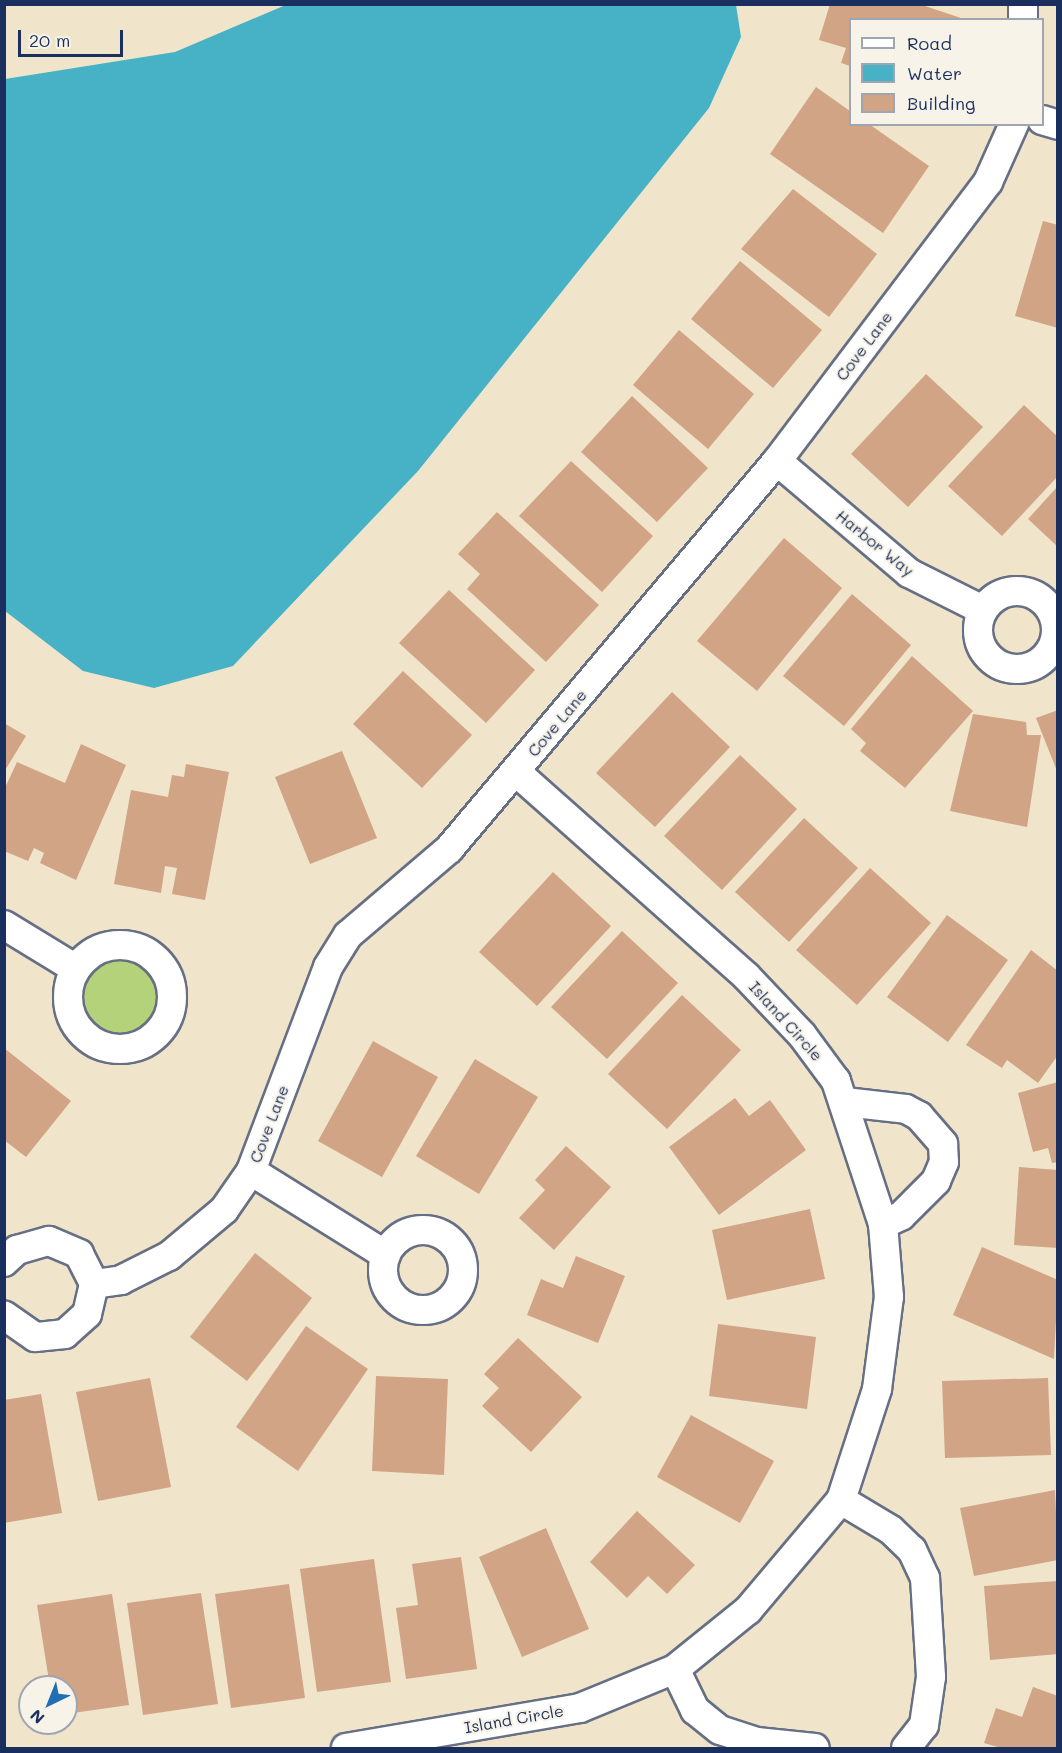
<!DOCTYPE html>
<html>
<head>
<meta charset="utf-8">
<style>
  body { margin:0 }
  #map { position:relative; width:1062px; height:1753px; overflow:hidden; background:#f0e5cb; font-family:Mali,sans-serif }
  div>[style] { position:absolute }
  [style*='--x'] { left:calc(var(--x)*1px); top:calc(var(--y)*1px); width:calc(var(--w)*1px); rotate:calc(var(--a)*1deg) }
  .green>* { inset:0; background:#b4d279 }
  .round { border-radius:50% }
  .water>* { inset:0; background:#47b2c5 }
  .building>* { inset:0; background:#d0a484 }
  .roads { filter:drop-shadow(2px 0 #666f84) drop-shadow(-2px 0 #666f84) drop-shadow(0 2px #666f84) drop-shadow(0 -2px #666f84) }
  .minor>* { height:28px; margin:-14px; padding:0 14px; transform-origin:14px; border-radius:14px; background:#fff }
  .minor>.ring { margin:-14px; padding:0; box-sizing:content-box; background:none; border:28px solid #fff; border-radius:50% }
  span { translate:-50% -50%; white-space:nowrap; text-align:center; line-height:1.15; -webkit-text-stroke:4.5px #f7f3e8; paint-order:stroke }
  .street-label { font-size:16px; color:#1b2f5e }
  .frame { position:absolute; inset:0; border:6px solid #1b2f5e; pointer-events:none }
  .legend { position:absolute; left:849px; top:18px; width:195px; height:108px; box-sizing:border-box; background:#f7f3e8; border:2px solid #9fa5b1; margin:0; padding:8px 10px; list-style:none; font-size:18px; color:#1b2f5e }
  .legend li { display:flex; align-items:center; gap:12px; height:30px }
  .legend b { width:30px; border:2px solid #9fa5b1 }
  .north { position:absolute; left:18px; top:1675px; width:60px; height:60px; box-sizing:border-box; background:#f7f3e8; border:2px solid #9fa5b1; border-radius:50%; rotate:223deg; font-size:16px; font-weight:700; line-height:24px; text-align:center; color:#1b2f5e }
  .north::after { content:''; display:block; margin:auto; width:21px; height:27px; background:#1f6fb2; clip-path:polygon(50% 0,100% 100%,50% 72%,0 100%) }
  .scale { position:absolute; left:18px; top:30px; width:105px; height:27px; box-sizing:border-box; border:3px solid #1b2f5e; border-top:0; padding-left:8px; font-size:18px; line-height:21px; white-space:nowrap; color:#1b2f5e; -webkit-text-stroke:4px #f7f3e8; paint-order:stroke }
</style>
</head>
<body>
<div id="map">
  <div class="green">
    <div class="round" style="left:68px;top:944px;width:104px;height:104px"></div>
  </div>
  <div class="water">
    <div style="clip-path:polygon(288px 4px,736px 5px,741px 37px,709px 108px,418px 471px,233px 666px,154px 688px,83px 671px,5px 611px,5px 79px,175px 52px)"></div>
  </div>
  <div class="building">
    <div style="clip-path:polygon(830px 4px,919px 4px,964px 19px,850px 20px,850px 66px,841px 63px,846px 48px,819px 40px)"></div>
    <div style="clip-path:polygon(816px 87px,850px 111px,850px 124px,869px 124px,929px 166px,883px 233px,770px 154px)"></div>
    <div style="clip-path:polygon(793px 189px,877px 254px,829px 317px,741px 249px)"></div>
    <div style="clip-path:polygon(1043px 221px,1058px 225px,1058px 328px,1015px 316px)"></div>
    <div style="clip-path:polygon(740px 261px,822px 330px,773px 388px,691px 319px)"></div>
    <div style="clip-path:polygon(679px 330px,754px 394px,708px 449px,633px 385px)"></div>
    <div style="clip-path:polygon(926px 374px,983px 427px,908px 507px,851px 454px)"></div>
    <div style="clip-path:polygon(632px 396px,708px 468px,657px 522px,581px 452px)"></div>
    <div style="clip-path:polygon(1024px 405px,1058px 437px,1058px 476px,1002px 536px,948px 486px)"></div>
    <div style="clip-path:polygon(571px 461px,653px 536px,602px 592px,519px 516px)"></div>
    <div style="clip-path:polygon(1058px 486px,1058px 547px,1028px 519px)"></div>
    <div style="clip-path:polygon(497px 512px,599px 605px,546px 662px,467px 589px,480px 574px,458px 554px)"></div>
    <div style="clip-path:polygon(784px 538px,842px 588px,757px 691px,697px 641px)"></div>
    <div style="clip-path:polygon(449px 590px,535px 670px,486px 723px,399px 643px)"></div>
    <div style="clip-path:polygon(852px 594px,911px 645px,844px 726px,783px 676px)"></div>
    <div style="clip-path:polygon(912px 656px,973px 711px,905px 788px,860px 751px,866px 743px,851px 729px)"></div>
    <div style="clip-path:polygon(403px 671px,472px 735px,422px 788px,353px 724px)"></div>
    <div style="clip-path:polygon(672px 692px,730px 747px,655px 827px,596px 773px)"></div>
    <div style="clip-path:polygon(1058px 710px,1058px 771px,1057px 771px,1036px 718px)"></div>
    <div style="clip-path:polygon(973px 714px,1026px 722px,1027px 735px,1041px 735px,1027px 827px,950px 811px)"></div>
    <div style="clip-path:polygon(4px 723px,26px 736px,4px 772px)"></div>
    <div style="clip-path:polygon(81px 744px,126px 765px,76px 880px,40px 863px,44px 853px,34px 848px,28px 861px,4px 851px,4px 790px,17px 762px,65px 783px)"></div>
    <div style="clip-path:polygon(342px 751px,377px 838px,310px 864px,275px 777px)"></div>
    <div style="clip-path:polygon(740px 755px,797px 809px,722px 890px,664px 836px)"></div>
    <div style="clip-path:polygon(186px 764px,229px 772px,205px 900px,172px 894px,177px 868px,165px 866px,161px 893px,114px 884px,131px 790px,168px 797px,172px 775px,184px 777px)"></div>
    <div style="clip-path:polygon(804px 818px,858px 868px,789px 942px,735px 892px)"></div>
    <div style="clip-path:polygon(870px 868px,931px 923px,857px 1005px,796px 950px)"></div>
    <div style="clip-path:polygon(553px 872px,611px 926px,537px 1006px,479px 952px)"></div>
    <div style="clip-path:polygon(947px 915px,1008px 960px,948px 1042px,887px 997px)"></div>
    <div style="clip-path:polygon(622px 931px,678px 983px,607px 1059px,551px 1007px)"></div>
    <div style="clip-path:polygon(1031px 950px,1058px 971px,1058px 1055px,1038px 1083px,1007px 1060px,1002px 1068px,966px 1045px)"></div>
    <div style="clip-path:polygon(682px 995px,741px 1050px,667px 1129px,608px 1074px)"></div>
    <div style="clip-path:polygon(373px 1041px,438px 1077px,382px 1177px,318px 1141px)"></div>
    <div style="clip-path:polygon(4px 1048px,71px 1101px,26px 1157px,4px 1140px)"></div>
    <div style="clip-path:polygon(475px 1059px,538px 1097px,479px 1194px,416px 1156px)"></div>
    <div style="clip-path:polygon(1058px 1082px,1058px 1162px,1052px 1163px,1048px 1148px,1033px 1152px,1018px 1093px)"></div>
    <div style="clip-path:polygon(735px 1098px,749px 1116px,770px 1100px,806px 1150px,719px 1215px,669px 1147px)"></div>
    <div style="clip-path:polygon(566px 1146px,611px 1187px,554px 1250px,519px 1218px,545px 1190px,535px 1180px)"></div>
    <div style="clip-path:polygon(1019px 1167px,1058px 1170px,1058px 1248px,1014px 1245px)"></div>
    <div style="clip-path:polygon(810px 1209px,825px 1279px,727px 1300px,712px 1230px)"></div>
    <div style="clip-path:polygon(982px 1247px,1058px 1280px,1054px 1359px,953px 1315px)"></div>
    <div style="clip-path:polygon(255px 1253px,312px 1298px,247px 1381px,190px 1337px)"></div>
    <div style="clip-path:polygon(576px 1256px,625px 1276px,598px 1343px,527px 1315px,541px 1279px,563px 1288px)"></div>
    <div style="clip-path:polygon(718px 1324px,816px 1337px,807px 1409px,709px 1396px)"></div>
    <div style="clip-path:polygon(306px 1326px,368px 1369px,298px 1471px,236px 1427px)"></div>
    <div style="clip-path:polygon(518px 1338px,582px 1397px,531px 1452px,482px 1406px,499px 1388px,484px 1374px)"></div>
    <div style="clip-path:polygon(376px 1376px,448px 1379px,444px 1475px,372px 1471px)"></div>
    <div style="clip-path:polygon(150px 1378px,171px 1487px,98px 1501px,76px 1392px)"></div>
    <div style="clip-path:polygon(1048px 1378px,1051px 1455px,945px 1458px,942px 1381px)"></div>
    <div style="clip-path:polygon(41px 1394px,62px 1513px,4px 1523px,4px 1400px)"></div>
    <div style="clip-path:polygon(691px 1415px,774px 1461px,740px 1523px,657px 1477px)"></div>
    <div style="clip-path:polygon(1055px 1490px,1058px 1560px,974px 1576px,960px 1508px)"></div>
    <div style="clip-path:polygon(637px 1511px,695px 1565px,667px 1594px,648px 1576px,627px 1598px,590px 1562px)"></div>
    <div style="clip-path:polygon(546px 1528px,589px 1629px,522px 1657px,479px 1557px)"></div>
    <div style="clip-path:polygon(461px 1557px,477px 1669px,406px 1679px,396px 1608px,418px 1605px,412px 1564px)"></div>
    <div style="clip-path:polygon(374px 1559px,391px 1682px,317px 1692px,300px 1569px)"></div>
    <div style="clip-path:polygon(1058px 1581px,1058px 1654px,990px 1660px,984px 1586px)"></div>
    <div style="clip-path:polygon(289px 1584px,305px 1698px,231px 1708px,215px 1594px)"></div>
    <div style="clip-path:polygon(201px 1593px,218px 1704px,143px 1715px,127px 1603px)"></div>
    <div style="clip-path:polygon(112px 1594px,129px 1705px,66px 1714px,66px 1687px,50px 1687px,37px 1605px)"></div>
    <div style="clip-path:polygon(1033px 1687px,1058px 1696px,1058px 1748px,1001px 1748px,984px 1743px,996px 1708px,1022px 1717px)"></div>
  </div>
  <div class="roads">
    <div class="minor">
      <div style="--x:1023;--y:20;--w:16;--a:-90"></div>
      <div style="--x:1042;--y:120;--w:17;--a:17"></div>
      <div style="--x:777;--y:461;--w:173;--a:40.3"></div>
      <div style="--x:909;--y:573;--w:83;--a:26.6"></div>
      <div class="ring" style="left:978px;top:591px;width:50px;height:50px"></div>
      <div style="--x:4;--y:925;--w:84;--a:31.4"></div>
      <div class="ring" style="left:68px;top:945px;width:76px;height:76px"></div>
      <div style="--x:845;--y:1102;--w:61;--a:6.5"></div>
      <div style="--x:906;--y:1109;--w:15;--a:28"></div>
      <div style="--x:919;--y:1116;--w:37;--a:49"></div>
      <div style="--x:943;--y:1144;--w:18;--a:87"></div>
      <div style="--x:944;--y:1162;--w:21;--a:113"></div>
      <div style="--x:936;--y:1181;--w:49;--a:135"></div>
      <div style="--x:901;--y:1216;--w:20;--a:156"></div>
      <div style="--x:251;--y:1171;--w:159;--a:31.9"></div>
      <div class="ring" style="left:383px;top:1230px;width:52px;height:52px"></div>
      <div style="--x:4;--y:1262;--w:18;--a:-43"></div>
      <div style="--x:17;--y:1250;--w:33;--a:-16"></div>
      <div style="--x:49;--y:1241;--w:33;--a:23"></div>
      <div style="--x:79;--y:1254;--w:34;--a:63"></div>
      <div style="--x:94;--y:1284;--w:31;--a:103"></div>
      <div style="--x:87;--y:1314;--w:30;--a:138"></div>
      <div style="--x:65;--y:1334;--w:30;--a:174"></div>
      <div style="--x:35;--y:1337;--w:38;--a:-145"></div>
      <div style="--x:94;--y:1284;--w:27;--a:-8"></div>
      <div style="--x:121;--y:1280;--w:54;--a:-26.6"></div>
      <div style="--x:169;--y:1256;--w:72;--a:-39.9"></div>
      <div style="--x:224;--y:1210;--w:47;--a:-55.3"></div>
      <div style="--x:251;--y:1171;--w:218;--a:-69.3"></div>
      <div style="--x:328;--y:967;--w:38;--a:-58"></div>
      <div style="--x:348;--y:935;--w:133;--a:-40.4"></div>
      <div style="--x:449;--y:849;--w:508;--a:-49.79"></div>
      <div style="--x:777;--y:461;--w:350;--a:-52.9"></div>
      <div style="--x:988;--y:182;--w:64;--a:-65.9"></div>
      <div style="--x:841;--y:1500;--w:58;--a:31"></div>
      <div style="--x:891;--y:1530;--w:29;--a:44"></div>
      <div style="--x:912;--y:1550;--w:31;--a:65"></div>
      <div style="--x:925;--y:1578;--w:99;--a:86.5"></div>
      <div style="--x:931;--y:1677;--w:49;--a:98.3"></div>
      <div style="--x:924;--y:1725;--w:29;--a:128"></div>
      <div style="--x:675;--y:1669;--w:46;--a:64"></div>
      <div style="--x:695;--y:1710;--w:32;--a:39"></div>
      <div style="--x:720;--y:1730;--w:39;--a:18"></div>
      <div style="--x:757;--y:1742;--w:58;--a:5.9"></div>
      <div style="--x:346;--y:1748;--w:237;--a:-9.7"></div>
      <div style="--x:580;--y:1708;--w:103;--a:-22.3"></div>
      <div style="--x:675;--y:1669;--w:94;--a:-38.9"></div>
      <div style="--x:748;--y:1610;--w:144;--a:-49.8"></div>
      <div style="--x:841;--y:1500;--w:117;--a:-72"></div>
      <div style="--x:877;--y:1389;--w:93;--a:-82.6"></div>
      <div style="--x:889;--y:1297;--w:73;--a:-94.7"></div>
      <div style="--x:883;--y:1224;--w:151;--a:-108.2"></div>
      <div style="--x:836;--y:1081;--w:57;--a:-126.5"></div>
      <div style="--x:802;--y:1035;--w:81;--a:-133.5"></div>
      <div style="--x:746;--y:976;--w:307;--a:-138.4"></div>
    </div>
  </div>
  <div class="street-label">
    <span style="left:864px;top:346px;rotate:-53deg">Cove Lane</span>
    <span style="left:875px;top:543px;rotate:39deg">Harbor Way</span>
    <span style="left:557px;top:723px;rotate:-50deg">Cove Lane</span>
    <span style="left:786px;top:1021px;rotate:48deg">Island Circle</span>
    <span style="left:269px;top:1124px;rotate:-69deg">Cove Lane</span>
    <span style="left:514px;top:1719px;rotate:-10deg">Island Circle</span>
  </div>
  <div class="frame"></div>
  <ul class="legend">
  <li><b style="height:8px;background:#fff"></b>Road</li>
  <li><b style="height:16px;background:#47b2c5"></b>Water</li>
  <li><b style="height:16px;background:#d0a484"></b>Building</li>
  </ul>
  <div class="north">N</div>
  <div class="scale">20 m</div>
</div>
</body>
</html>
